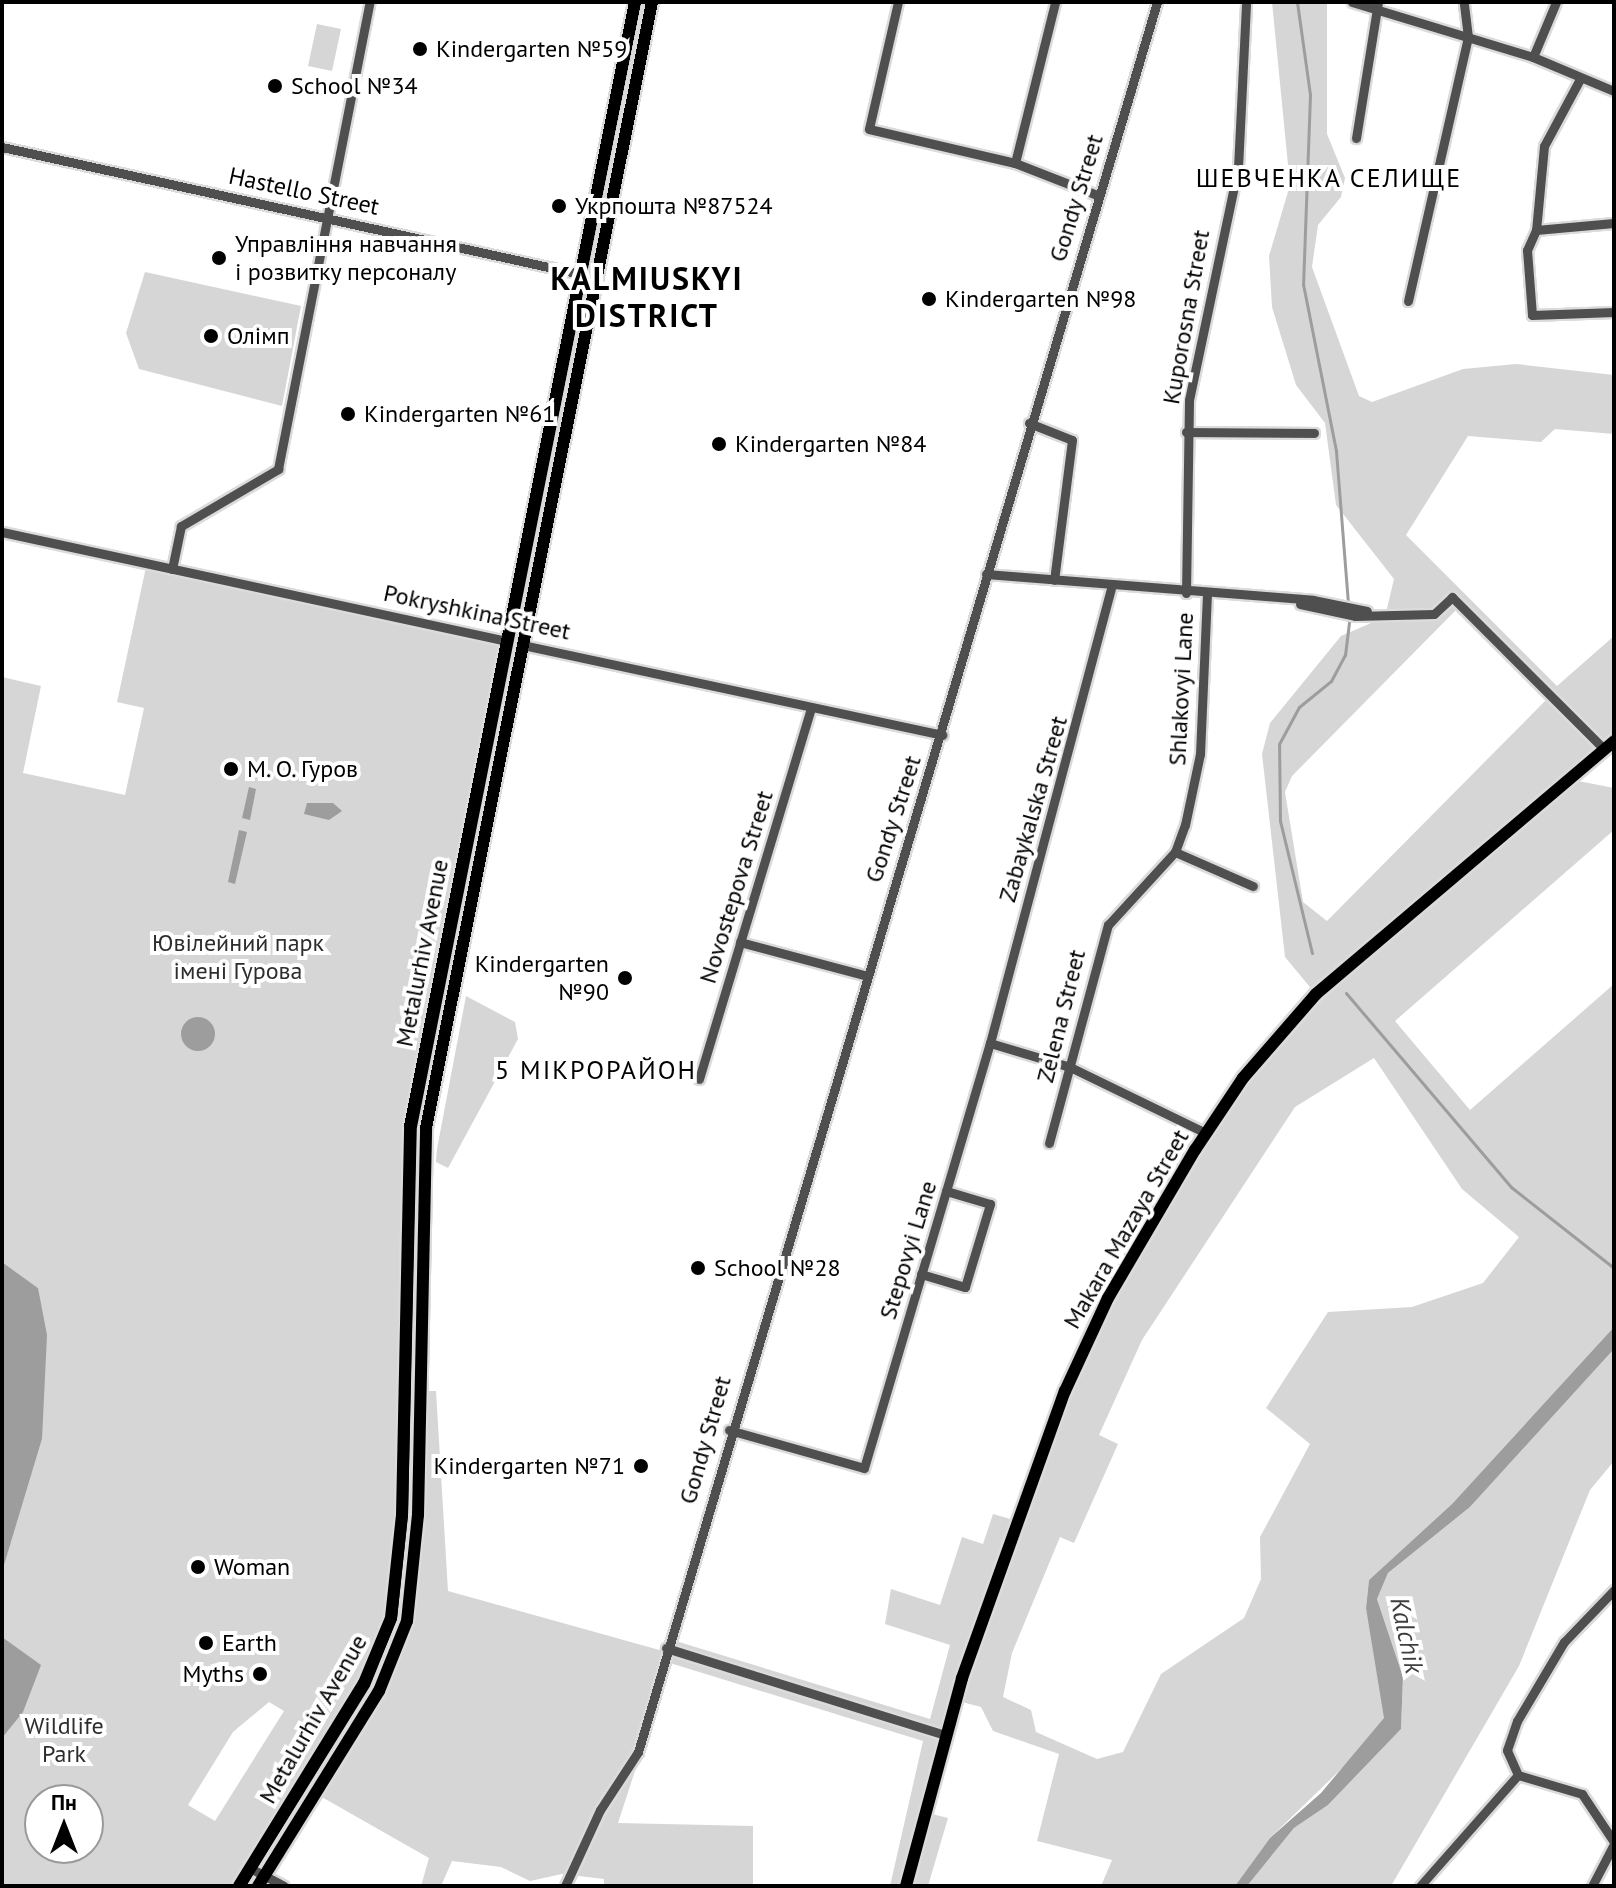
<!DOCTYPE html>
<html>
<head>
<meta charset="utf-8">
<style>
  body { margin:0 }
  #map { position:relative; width:1616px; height:1888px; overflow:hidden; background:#fff; font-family:"PT Sans",sans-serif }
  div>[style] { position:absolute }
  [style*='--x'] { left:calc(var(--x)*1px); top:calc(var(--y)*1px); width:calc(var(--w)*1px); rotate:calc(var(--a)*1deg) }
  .green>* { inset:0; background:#d6d6d6 }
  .water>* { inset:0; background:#9d9d9d }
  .round { border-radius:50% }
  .stream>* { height:3px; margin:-1.5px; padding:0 1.5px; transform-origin:1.5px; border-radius:1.5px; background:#9d9d9d }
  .roads { filter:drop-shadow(2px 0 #dbdbdb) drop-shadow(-2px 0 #dbdbdb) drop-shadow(0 2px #dbdbdb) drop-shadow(0 -2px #dbdbdb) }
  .minor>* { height:9px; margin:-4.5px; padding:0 4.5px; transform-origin:4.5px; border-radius:4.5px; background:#4f4f4f }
  .major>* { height:12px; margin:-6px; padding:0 6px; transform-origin:6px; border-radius:6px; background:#000 }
  .tram>* { height:2px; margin:-1px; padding:0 1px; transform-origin:1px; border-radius:1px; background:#000 }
  .dots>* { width:22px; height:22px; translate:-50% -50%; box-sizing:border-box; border:4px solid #fff; border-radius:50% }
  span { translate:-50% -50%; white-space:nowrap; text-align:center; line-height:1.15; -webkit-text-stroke:8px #fff; paint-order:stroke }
  .poi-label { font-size:24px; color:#000 }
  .left { translate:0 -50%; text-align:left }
  .right { translate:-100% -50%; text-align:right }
  .street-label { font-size:24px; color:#000 }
  .park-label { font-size:24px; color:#2d2d2d }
  .neighbourhood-label { font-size:26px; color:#000; letter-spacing:2px }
  .water-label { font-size:26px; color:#3e3e3e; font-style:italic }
  .district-label { font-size:32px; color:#000; font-weight:700; letter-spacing:2px }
  .frame { position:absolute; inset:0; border:4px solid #000; pointer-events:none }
  .north { position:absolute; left:24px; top:1784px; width:80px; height:80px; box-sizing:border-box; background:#fff; border:2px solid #999; border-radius:50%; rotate:0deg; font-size:22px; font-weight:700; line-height:32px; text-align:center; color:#000 }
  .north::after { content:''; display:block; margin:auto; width:28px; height:36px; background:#000; clip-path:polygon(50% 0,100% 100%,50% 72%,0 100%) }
</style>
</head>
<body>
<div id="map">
  <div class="green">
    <div style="clip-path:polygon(evenodd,1272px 2px,1327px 2px,1327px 134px,1345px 178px,1341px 197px,1318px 225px,1312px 267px,1359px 396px,1372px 402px,1463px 369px,1516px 364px,1614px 375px,1614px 434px,1555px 429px,1541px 442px,1468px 436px,1406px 535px,1557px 686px,1614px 636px,1614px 738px,1314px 992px,1285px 957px,1262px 754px,1270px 723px,1341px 636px,1385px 617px,1394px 579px,1336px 505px,1325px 423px,1296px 385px,1272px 307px,1269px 256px,1290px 185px,1272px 2px,1456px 610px,1547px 699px,1327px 921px,1303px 902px,1285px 792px,1292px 776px,1456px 610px)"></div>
    <div style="clip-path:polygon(317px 24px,341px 29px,332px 71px,308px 66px)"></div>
    <div style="clip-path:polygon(145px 272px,301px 306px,282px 406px,139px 369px,126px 333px)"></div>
    <div style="clip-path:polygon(evenodd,146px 567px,502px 644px,403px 1145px,396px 1515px,385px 1616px,359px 1680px,232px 1886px,2px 1886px,2px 1572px,42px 1439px,38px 1288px,2px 1262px,2px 677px,41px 686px,23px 773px,125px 795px,144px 708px,117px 702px,146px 567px,269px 1702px,284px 1711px,215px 1821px,188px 1805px,233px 1732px,269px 1702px,146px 567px,40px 1800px,88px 1800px,88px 1848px,40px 1848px,40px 1800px)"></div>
    <div style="clip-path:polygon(evenodd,1573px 780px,1614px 788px,1614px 830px,1395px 1021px,1470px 1110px,1614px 984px,1614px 1327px,1452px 1504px,1369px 1580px,1366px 1608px,1384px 1686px,1384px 1718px,1371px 1740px,1270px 1838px,1235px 1886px,1101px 1886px,1112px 1860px,1037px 1841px,1059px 1754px,993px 1731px,981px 1707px,958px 1701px,1091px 1338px,1246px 1080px,1318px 996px,1573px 780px,1374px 1058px,1462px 1189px,1519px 1237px,1483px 1283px,1412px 1307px,1328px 1312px,1266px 1408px,1310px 1444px,1260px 1537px,1261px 1579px,1244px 1618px,1161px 1674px,1123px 1752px,1097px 1759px,1036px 1732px,1031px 1710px,1003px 1697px,1012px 1653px,1060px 1537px,1074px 1543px,1118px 1444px,1099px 1435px,1142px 1340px,1295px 1107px,1374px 1058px)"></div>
    <div style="clip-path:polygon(466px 996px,515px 1022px,518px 1039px,448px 1168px,436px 1162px,437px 1149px)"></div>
    <div style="clip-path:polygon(1614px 1349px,1614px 1461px,1590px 1490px,1519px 1666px,1391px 1886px,1247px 1886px,1294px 1828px,1328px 1805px,1401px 1729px,1403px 1677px,1377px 1599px,1388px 1573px,1470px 1507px)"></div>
    <div style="clip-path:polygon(425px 1391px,436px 1391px,448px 1591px,663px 1651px,679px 1642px,930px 1719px,950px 1645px,885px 1624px,891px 1589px,940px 1605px,962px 1537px,983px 1544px,993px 1514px,1014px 1520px,903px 1886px,890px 1886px,923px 1741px,670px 1663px,618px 1823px,753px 1826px,753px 1886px,604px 1886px,604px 1879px,562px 1874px,530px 1881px,501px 1867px,452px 1861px,441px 1886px,421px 1886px,429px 1858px,320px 1796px,392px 1678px,412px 1623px)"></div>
    <div style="clip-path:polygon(928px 1813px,948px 1818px,928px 1886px,909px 1886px)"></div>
  </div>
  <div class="water">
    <div style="clip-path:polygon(249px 787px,256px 789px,250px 820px,242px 818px)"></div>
    <div style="clip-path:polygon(307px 803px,333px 803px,342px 811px,329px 820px,304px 814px)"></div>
    <div style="clip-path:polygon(239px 830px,247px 832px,235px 884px,228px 882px)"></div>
    <div class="round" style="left:181px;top:1017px;width:34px;height:34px"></div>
    <div style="clip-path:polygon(2px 1262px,38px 1288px,47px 1335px,42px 1439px,2px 1572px)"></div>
    <div style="clip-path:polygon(1614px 1327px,1614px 1349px,1470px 1507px,1388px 1573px,1377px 1599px,1403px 1677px,1401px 1729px,1328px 1805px,1294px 1828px,1247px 1886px,1235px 1886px,1270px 1838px,1321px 1793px,1384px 1718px,1366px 1608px,1369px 1580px,1452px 1504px)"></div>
    <div style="clip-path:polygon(2px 1637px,41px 1665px,23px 1712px,2px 1738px)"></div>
  </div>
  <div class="stream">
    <div style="--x:1297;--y:2;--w:94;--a:82"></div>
    <div style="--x:1310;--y:95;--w:189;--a:92.1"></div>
    <div style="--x:1303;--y:284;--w:170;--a:78.8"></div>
    <div style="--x:1336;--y:451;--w:153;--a:85.5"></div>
    <div style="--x:1312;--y:953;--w:136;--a:-103.6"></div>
    <div style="--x:1280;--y:821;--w:77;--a:-90.7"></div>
    <div style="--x:1279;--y:744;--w:42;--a:-61.6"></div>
    <div style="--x:1299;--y:707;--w:41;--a:-39.1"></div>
    <div style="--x:1331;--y:681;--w:30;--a:-62"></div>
    <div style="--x:1345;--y:655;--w:39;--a:-83"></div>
    <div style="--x:1346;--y:993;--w:255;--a:49.6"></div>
    <div style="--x:1511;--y:1187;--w:131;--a:38.2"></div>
  </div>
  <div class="roads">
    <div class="minor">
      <div style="--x:898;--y:2;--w:130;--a:102.9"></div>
      <div style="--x:869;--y:129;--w:150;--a:13.1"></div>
      <div style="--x:1015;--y:163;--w:88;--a:21.3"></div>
      <div style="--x:1352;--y:2;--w:189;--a:16.9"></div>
      <div style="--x:1533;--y:57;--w:88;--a:22.8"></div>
      <div style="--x:1533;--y:57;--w:60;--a:-67.3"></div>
      <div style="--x:1580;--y:79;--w:76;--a:118.2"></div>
      <div style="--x:1544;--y:146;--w:84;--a:95.4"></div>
      <div style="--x:1536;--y:230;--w:22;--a:114"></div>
      <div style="--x:1527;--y:250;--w:65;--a:85.6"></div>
      <div style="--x:1532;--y:315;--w:82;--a:-2.1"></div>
      <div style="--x:1356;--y:138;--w:138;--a:-80.8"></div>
      <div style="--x:2;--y:147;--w:592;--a:12.39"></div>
      <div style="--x:1015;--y:163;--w:166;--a:-76"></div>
      <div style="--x:1536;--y:230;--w:78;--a:-5.1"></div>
      <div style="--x:1408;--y:301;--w:271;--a:-77.2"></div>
      <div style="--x:1468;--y:37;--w:35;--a:-97"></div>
      <div style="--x:1029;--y:423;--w:46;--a:21.6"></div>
      <div style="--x:1072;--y:440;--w:141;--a:97.3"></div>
      <div style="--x:1186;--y:432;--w:128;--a:0.4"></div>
      <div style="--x:2;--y:532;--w:517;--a:12.18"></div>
      <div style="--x:172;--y:569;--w:44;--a:-78.2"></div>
      <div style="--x:181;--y:526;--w:113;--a:-30.4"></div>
      <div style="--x:278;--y:469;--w:476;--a:-78.9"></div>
      <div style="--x:986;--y:574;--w:328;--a:4.5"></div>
      <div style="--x:1313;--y:600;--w:55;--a:11.5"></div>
      <div style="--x:1186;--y:593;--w:193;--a:-89.1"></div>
      <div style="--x:1189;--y:400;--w:237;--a:-78.1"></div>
      <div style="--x:1238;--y:168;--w:166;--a:-87.2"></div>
      <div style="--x:1300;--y:604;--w:56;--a:12.3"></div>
      <div style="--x:1355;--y:616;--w:79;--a:-1.5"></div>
      <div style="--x:1434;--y:614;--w:25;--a:-43"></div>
      <div style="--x:1452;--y:597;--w:215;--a:45"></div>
      <div style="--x:523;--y:645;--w:429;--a:12.1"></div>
      <div style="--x:1175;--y:852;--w:85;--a:23.6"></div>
      <div style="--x:740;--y:942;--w:128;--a:14.9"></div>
      <div style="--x:990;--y:1043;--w:84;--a:16.7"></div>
      <div style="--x:1070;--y:1067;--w:151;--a:25.9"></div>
      <div style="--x:699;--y:1079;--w:388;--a:-73.2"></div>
      <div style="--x:1049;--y:1143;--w:226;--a:-74.9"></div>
      <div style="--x:1108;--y:925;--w:99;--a:-47.5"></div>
      <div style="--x:1175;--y:852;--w:29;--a:-70"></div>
      <div style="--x:1185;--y:825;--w:73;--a:-78.1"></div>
      <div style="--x:1200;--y:754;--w:159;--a:-87.5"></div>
      <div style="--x:921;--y:1274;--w:46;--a:16.5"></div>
      <div style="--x:965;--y:1287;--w:87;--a:-73.2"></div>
      <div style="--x:990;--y:1204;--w:46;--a:-163.5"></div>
      <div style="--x:729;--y:1430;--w:140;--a:15.7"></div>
      <div style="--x:864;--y:1468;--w:443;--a:-73.5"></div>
      <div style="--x:990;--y:1043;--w:473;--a:-75.1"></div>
      <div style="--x:666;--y:1648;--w:292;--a:17.3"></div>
      <div style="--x:1518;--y:1775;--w:27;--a:-114"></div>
      <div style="--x:1507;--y:1750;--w:31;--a:-71"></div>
      <div style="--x:1517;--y:1721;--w:92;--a:-59.3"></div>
      <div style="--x:1564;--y:1642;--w:72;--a:-46.1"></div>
      <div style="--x:1518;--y:1775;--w:67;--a:16.5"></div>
      <div style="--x:1582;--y:1794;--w:58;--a:56.3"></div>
      <div style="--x:250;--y:1868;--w:38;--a:28"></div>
      <div style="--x:565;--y:1886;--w:84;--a:-65.3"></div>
      <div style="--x:600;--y:1810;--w:69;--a:-56.8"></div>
      <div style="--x:638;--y:1752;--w:1825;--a:-73.48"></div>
      <div style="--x:1420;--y:1886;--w:148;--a:-48.6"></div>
      <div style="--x:1592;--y:1886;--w:47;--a:-62.4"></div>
    </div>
    <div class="major">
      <div style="--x:239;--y:1886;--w:238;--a:-58.4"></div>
      <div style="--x:364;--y:1683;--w:70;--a:-67.4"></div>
      <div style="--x:391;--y:1618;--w:104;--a:-83.9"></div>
      <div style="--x:402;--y:1515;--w:389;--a:-88.8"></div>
      <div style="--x:410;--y:1126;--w:1146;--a:-78.68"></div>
      <div style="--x:258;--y:1886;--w:229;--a:-58.2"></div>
      <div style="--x:379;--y:1691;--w:75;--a:-68.2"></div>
      <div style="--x:407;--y:1621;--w:107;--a:-84.1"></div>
      <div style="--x:418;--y:1515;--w:387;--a:-88.8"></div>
      <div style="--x:426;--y:1128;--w:1148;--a:-78.65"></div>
      <div style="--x:906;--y:1886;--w:215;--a:-74.9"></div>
      <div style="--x:962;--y:1678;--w:305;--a:-70.3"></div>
      <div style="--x:1065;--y:1391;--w:102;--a:-65.2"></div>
      <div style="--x:1108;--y:1298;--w:172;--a:-59.6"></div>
      <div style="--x:1195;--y:1150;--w:87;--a:-56.3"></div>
      <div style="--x:1243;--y:1078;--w:111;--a:-49"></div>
      <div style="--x:1316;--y:994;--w:391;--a:-40.3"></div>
    </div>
  </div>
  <div class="tram">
    <div style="--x:245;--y:1886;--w:235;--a:-58.2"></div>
    <div style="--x:369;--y:1686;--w:72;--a:-68.1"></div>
    <div style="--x:396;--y:1619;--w:105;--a:-84"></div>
    <div style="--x:407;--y:1515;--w:388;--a:-88.7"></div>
    <div style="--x:416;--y:1127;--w:1147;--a:-78.74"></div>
  </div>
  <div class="dots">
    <div style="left:420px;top:49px;background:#000"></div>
    <div style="left:275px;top:86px;background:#000"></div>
    <div style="left:559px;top:206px;background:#000"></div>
    <div style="left:219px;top:258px;background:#000"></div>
    <div style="left:929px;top:299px;background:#000"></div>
    <div style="left:211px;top:336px;background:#000"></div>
    <div style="left:348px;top:414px;background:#000"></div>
    <div style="left:719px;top:444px;background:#000"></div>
    <div style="left:231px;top:769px;background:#000"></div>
    <div style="left:625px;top:978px;background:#000"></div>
    <div style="left:698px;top:1268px;background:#000"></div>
    <div style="left:641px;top:1466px;background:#000"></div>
    <div style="left:198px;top:1567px;background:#000"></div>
    <div style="left:206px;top:1643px;background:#000"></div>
    <div style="left:260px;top:1674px;background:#000"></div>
  </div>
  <div class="poi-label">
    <span class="left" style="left:436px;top:49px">Kindergarten №59</span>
    <span class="left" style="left:291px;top:86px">School №34</span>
    <span class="left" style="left:575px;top:206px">Укрпошта №87524</span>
    <span class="left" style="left:235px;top:258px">Управління навчання<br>і розвитку персоналу</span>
    <span class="left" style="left:945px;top:299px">Kindergarten №98</span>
    <span class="left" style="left:227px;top:336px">Олімп</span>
    <span class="left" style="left:364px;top:414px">Kindergarten №61</span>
    <span class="left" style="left:735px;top:444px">Kindergarten №84</span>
    <span class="left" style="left:247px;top:769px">М. О. Гуров</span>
    <span class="right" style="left:609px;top:978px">Kindergarten<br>№90</span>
    <span class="left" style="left:714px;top:1268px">School №28</span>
    <span class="right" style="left:625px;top:1466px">Kindergarten №71</span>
    <span class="left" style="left:214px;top:1567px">Woman</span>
    <span class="left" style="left:222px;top:1643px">Earth</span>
    <span class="right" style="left:244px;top:1674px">Myths</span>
  </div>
  <div class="street-label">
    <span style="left:304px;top:191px;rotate:12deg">Hastello Street</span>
    <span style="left:1076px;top:198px;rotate:-73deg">Gondy Street</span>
    <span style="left:1186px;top:317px;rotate:-80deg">Kuporosna Street</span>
    <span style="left:477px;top:612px;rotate:12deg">Pokryshkina Street</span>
    <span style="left:1181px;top:689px;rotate:-87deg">Shlakovyi Lane</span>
    <span style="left:1033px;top:809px;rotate:-74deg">Zabaykalska Street</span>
    <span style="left:893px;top:819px;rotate:-72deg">Gondy Street</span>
    <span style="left:736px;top:887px;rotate:-73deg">Novostepova Street</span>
    <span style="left:422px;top:953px;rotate:-79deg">Metalurhiv Avenue</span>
    <span style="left:1061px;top:1016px;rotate:-76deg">Zelena Street</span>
    <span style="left:1126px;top:1229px;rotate:-60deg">Makara Mazaya Street</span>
    <span style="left:908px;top:1250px;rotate:-73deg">Stepovyi Lane</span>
    <span style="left:705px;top:1440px;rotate:-74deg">Gondy Street</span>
    <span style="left:313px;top:1719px;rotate:-60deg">Metalurhiv Avenue</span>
  </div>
  <div class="park-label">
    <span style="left:238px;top:957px">Ювілейний парк<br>імені Гурова</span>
    <span style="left:64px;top:1740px">Wildlife<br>Park</span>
  </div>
  <div class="neighbourhood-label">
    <span style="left:1329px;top:178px">ШЕВЧЕНКА СЕЛИЩЕ</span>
    <span style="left:596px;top:1070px">5 МІКРОРАЙОН</span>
  </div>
  <div class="water-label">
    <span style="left:1407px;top:1635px;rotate:78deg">Kalchik</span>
  </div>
  <div class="district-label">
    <span style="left:647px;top:297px">KALMIUSKYI<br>DISTRICT</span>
  </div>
  <div class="frame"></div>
  <div class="north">Пн</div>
</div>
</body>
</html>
